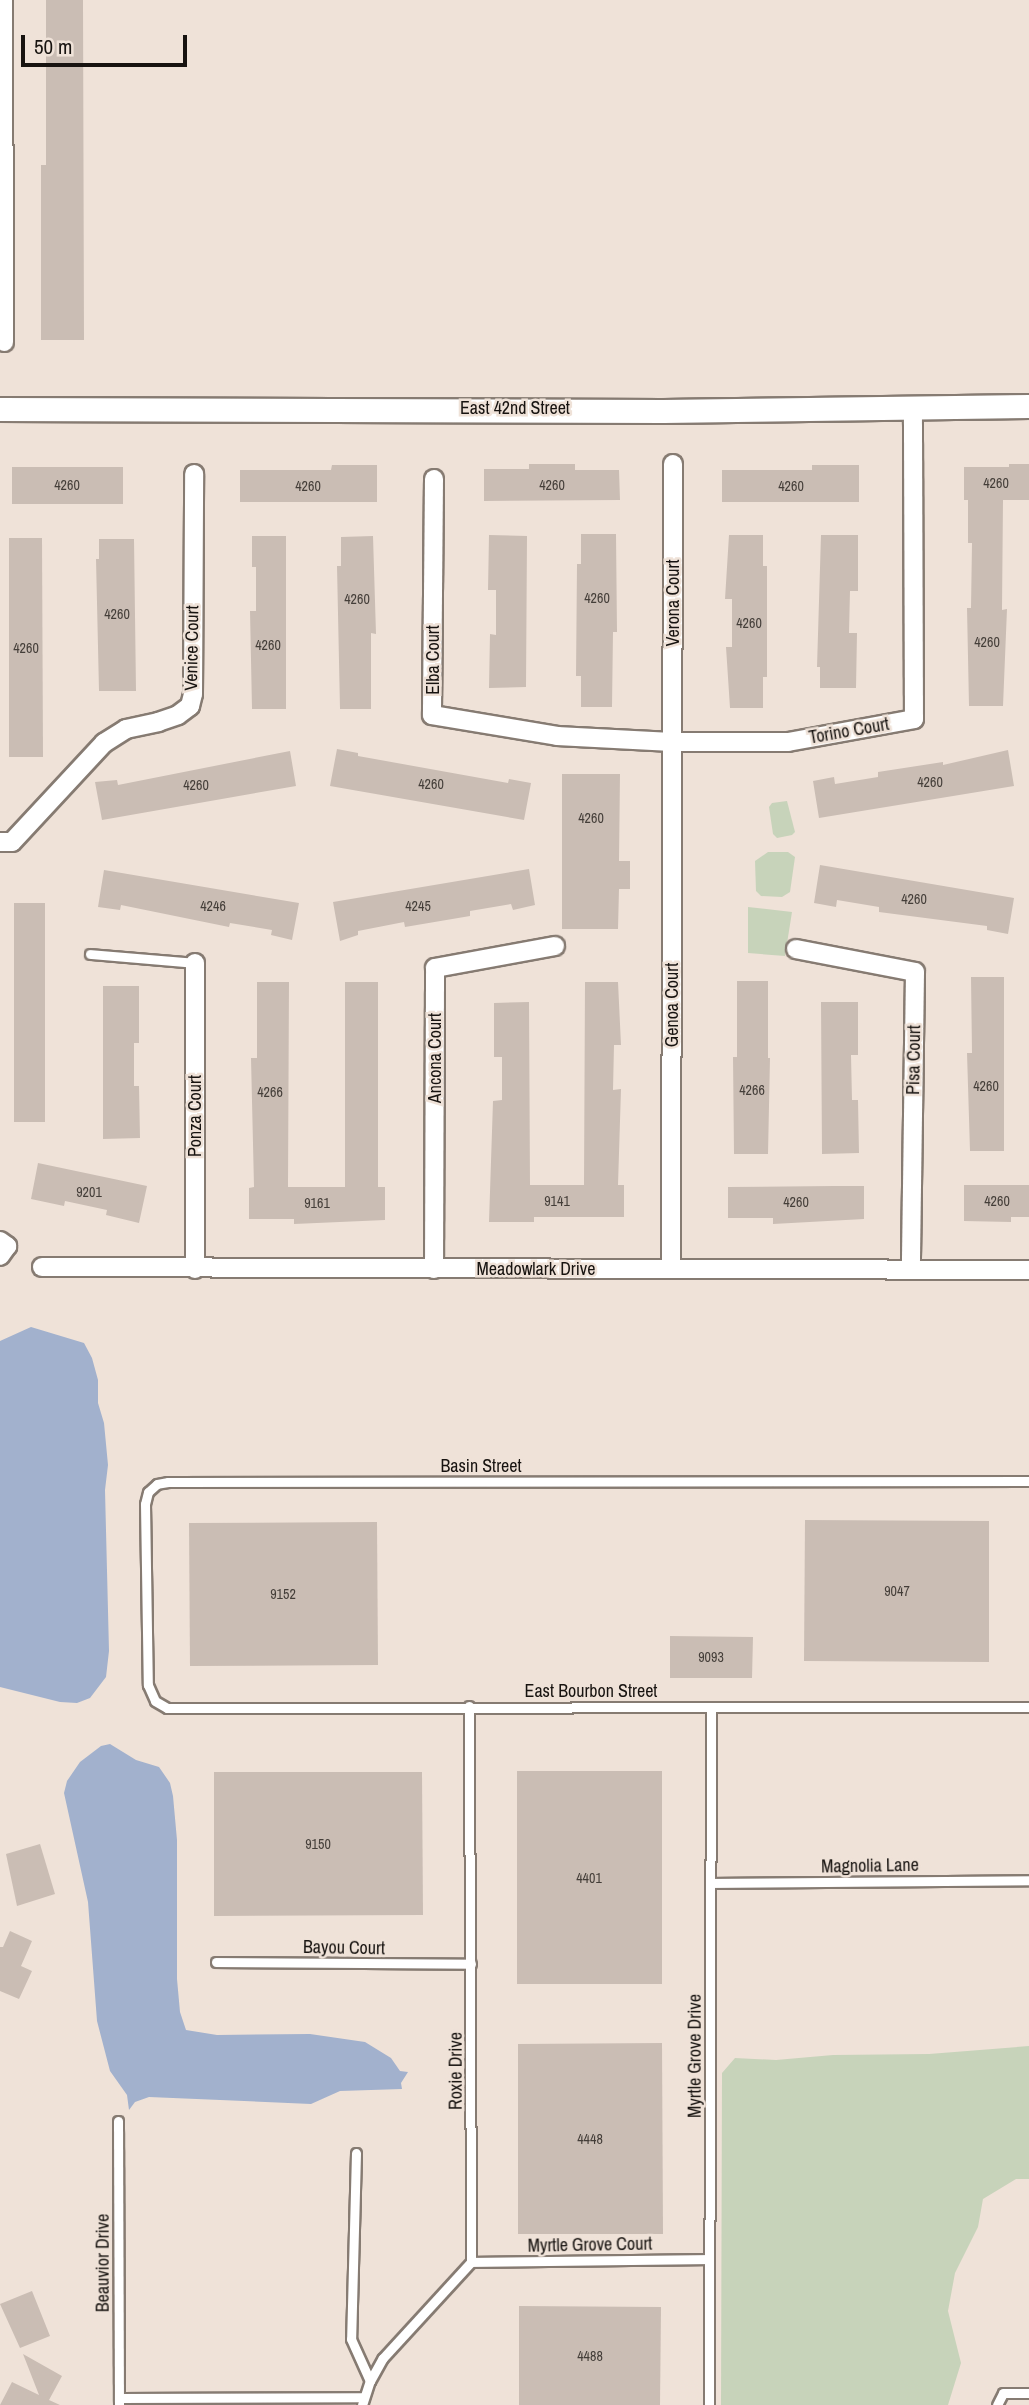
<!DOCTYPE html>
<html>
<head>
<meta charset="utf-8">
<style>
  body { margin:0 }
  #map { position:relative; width:1029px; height:2405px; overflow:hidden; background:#efe2d8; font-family:"Archivo Narrow",sans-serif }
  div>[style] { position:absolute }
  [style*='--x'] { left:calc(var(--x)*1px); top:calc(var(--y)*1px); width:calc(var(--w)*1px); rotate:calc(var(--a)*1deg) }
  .green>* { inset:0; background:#c7d3ba }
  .water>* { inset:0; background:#a2b1cd }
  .building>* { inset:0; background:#cabdb4 }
  .roads { filter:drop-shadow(2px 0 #867b72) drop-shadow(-2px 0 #867b72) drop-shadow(0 2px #867b72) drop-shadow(0 -2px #867b72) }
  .service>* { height:9px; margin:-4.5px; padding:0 4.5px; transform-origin:4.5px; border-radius:4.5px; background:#fff }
  .minor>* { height:18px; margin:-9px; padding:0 9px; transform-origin:9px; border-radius:9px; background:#fff }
  .tertiary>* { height:23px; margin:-11.5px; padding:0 11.5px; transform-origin:11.5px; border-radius:11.5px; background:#fff }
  span { translate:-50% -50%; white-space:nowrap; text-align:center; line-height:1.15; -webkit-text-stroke:5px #efe2d8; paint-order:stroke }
  .number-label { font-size:14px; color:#443e39 }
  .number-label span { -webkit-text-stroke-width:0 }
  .street-label { font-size:18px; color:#171310 }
  .scale { position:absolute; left:21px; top:35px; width:166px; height:32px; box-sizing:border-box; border:4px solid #171310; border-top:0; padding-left:9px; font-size:21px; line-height:24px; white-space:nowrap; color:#171310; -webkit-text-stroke:5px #efe2d8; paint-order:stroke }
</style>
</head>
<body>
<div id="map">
  <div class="green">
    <div style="clip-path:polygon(787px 801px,795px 832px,792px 835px,777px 838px,773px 834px,769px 807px,772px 803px)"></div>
    <div style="clip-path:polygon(768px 852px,788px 852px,795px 857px,790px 892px,782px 897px,761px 896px,756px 891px,755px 861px)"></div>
    <div style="clip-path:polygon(748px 907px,792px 912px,785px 956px,748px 953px)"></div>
    <div style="clip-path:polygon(1029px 2046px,1029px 2179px,1016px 2179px,983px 2199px,978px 2227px,955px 2273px,948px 2311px,961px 2363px,948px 2405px,721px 2405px,722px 2073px,735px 2058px,776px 2060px,833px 2055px,929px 2054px)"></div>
  </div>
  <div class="water">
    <div style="clip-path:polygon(31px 1327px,84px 1343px,92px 1358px,98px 1380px,98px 1403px,104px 1423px,108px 1465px,105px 1490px,109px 1651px,106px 1677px,90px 1698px,77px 1703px,60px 1702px,0 1687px,0 1341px)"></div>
    <div style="clip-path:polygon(110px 1744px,136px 1760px,159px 1767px,170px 1783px,173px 1796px,177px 1840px,177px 1979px,180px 2012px,186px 2030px,217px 2035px,310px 2034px,365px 2042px,391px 2058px,400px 2071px,408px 2072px,401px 2083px,402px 2089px,340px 2091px,311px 2104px,149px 2097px,135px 2102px,129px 2110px,127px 2095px,110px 2071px,97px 2021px,88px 1902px,64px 1793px,67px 1781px,80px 1762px,101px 1746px)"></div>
  </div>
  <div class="building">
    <div style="clip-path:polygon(46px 0,83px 0,84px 340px,41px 340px,41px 165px,46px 165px)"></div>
    <div style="clip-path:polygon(529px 464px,575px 464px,575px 470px,619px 470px,620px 500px,484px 501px,484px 469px,529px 469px)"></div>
    <div style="clip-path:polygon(1009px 464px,1029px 464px,1029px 500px,1003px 500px,1002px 610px,1007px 609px,1003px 706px,969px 706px,967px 608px,971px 608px,972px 543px,968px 543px,968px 500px,964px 500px,964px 467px,1009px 467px)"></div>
    <div style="clip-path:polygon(332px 465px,377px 465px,377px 502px,240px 502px,240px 470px,331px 470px)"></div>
    <div style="clip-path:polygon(812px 465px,859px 465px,859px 502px,722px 502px,722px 470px,812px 470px)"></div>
    <div style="clip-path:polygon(12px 467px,123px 467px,123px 504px,12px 504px)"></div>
    <div style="clip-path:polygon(581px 534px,616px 534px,617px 632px,613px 632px,612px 707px,581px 707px,581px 676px,576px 676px,577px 564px,581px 564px)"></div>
    <div style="clip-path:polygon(489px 535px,527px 536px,526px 687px,489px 688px,490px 634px,496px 635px,496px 590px,488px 590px)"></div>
    <div style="clip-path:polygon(729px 535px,763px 535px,763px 566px,767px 566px,767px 677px,763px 677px,763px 708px,730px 708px,726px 647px,732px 647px,732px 599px,725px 599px)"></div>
    <div style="clip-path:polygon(821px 535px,858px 535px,858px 591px,850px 591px,849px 633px,857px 633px,856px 688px,820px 688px,820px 667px,817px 667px)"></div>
    <div style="clip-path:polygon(252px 536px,286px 536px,286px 709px,252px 709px,250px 611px,256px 611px,256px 567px,252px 567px)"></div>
    <div style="clip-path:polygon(373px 536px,376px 634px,371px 633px,371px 709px,340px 709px,337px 566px,341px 566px,341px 537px)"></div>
    <div style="clip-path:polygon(9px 538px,42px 538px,43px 757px,9px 757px)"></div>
    <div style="clip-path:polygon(99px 539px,134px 539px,136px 691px,99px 691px,96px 559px,99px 559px)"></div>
    <div style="clip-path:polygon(337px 749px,358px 753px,358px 756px,508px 783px,509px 779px,531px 783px,524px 820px,330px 786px)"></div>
    <div style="clip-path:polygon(1008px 750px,1014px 786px,819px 818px,813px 781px,834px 777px,835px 784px,878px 777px,878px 772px,943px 762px,943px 765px)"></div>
    <div style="clip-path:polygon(290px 751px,296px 786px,102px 820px,95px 782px,117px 780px,118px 785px)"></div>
    <div style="clip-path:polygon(562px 774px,620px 774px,619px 861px,630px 861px,630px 889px,619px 889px,618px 929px,562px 929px)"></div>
    <div style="clip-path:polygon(820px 865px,1014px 898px,1008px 934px,987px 930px,987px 926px,879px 912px,879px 907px,837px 900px,836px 907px,814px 903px)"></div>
    <div style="clip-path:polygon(529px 869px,535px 905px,513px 910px,511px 904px,470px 911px,470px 916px,405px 927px,404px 922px,358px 931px,358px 935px,340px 941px,333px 902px)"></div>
    <div style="clip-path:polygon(104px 870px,299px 903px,292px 940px,271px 935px,272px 930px,230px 923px,229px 927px,121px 905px,120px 910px,98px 907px)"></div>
    <div style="clip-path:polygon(14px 903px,45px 903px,45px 1122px,14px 1122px)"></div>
    <div style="clip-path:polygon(971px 977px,1004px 977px,1004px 1151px,970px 1151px,967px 1053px,972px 1053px)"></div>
    <div style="clip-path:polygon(737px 981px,768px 981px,768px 1058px,770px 1058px,768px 1154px,734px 1154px,733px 1057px,737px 1057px)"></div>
    <div style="clip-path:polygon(257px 982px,289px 982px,288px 1187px,345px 1187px,345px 982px,378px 982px,378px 1187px,385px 1187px,385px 1220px,294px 1224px,294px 1219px,249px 1219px,249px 1188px,254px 1187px,251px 1058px,257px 1058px)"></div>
    <div style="clip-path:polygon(585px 982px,618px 982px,621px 1045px,614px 1045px,613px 1090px,621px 1089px,618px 1185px,624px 1185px,624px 1217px,534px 1217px,534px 1222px,489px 1222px,493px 1101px,502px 1100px,502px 1057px,494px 1057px,494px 1003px,529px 1002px,530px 1185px,584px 1185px)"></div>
    <div style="clip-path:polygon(103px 986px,139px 986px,139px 1043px,134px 1043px,134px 1086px,139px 1086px,140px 1138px,103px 1139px)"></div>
    <div style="clip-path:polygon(821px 1002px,858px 1002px,858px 1055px,851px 1055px,852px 1100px,858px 1100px,859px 1153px,822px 1154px)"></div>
    <div style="clip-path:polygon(38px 1163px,147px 1186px,139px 1223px,106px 1215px,107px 1210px,65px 1201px,64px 1206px,31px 1199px)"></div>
    <div style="clip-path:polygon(964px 1185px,1029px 1185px,1029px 1217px,1011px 1217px,1011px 1222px,964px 1221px)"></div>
    <div style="clip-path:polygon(834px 1186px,864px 1186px,864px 1219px,773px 1224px,773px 1218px,728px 1218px,728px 1187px)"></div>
    <div style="clip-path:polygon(805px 1520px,989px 1521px,989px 1662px,804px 1661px)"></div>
    <div style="clip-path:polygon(377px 1522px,378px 1665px,190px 1666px,189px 1523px)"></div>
    <div style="clip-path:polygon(670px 1636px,753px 1637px,752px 1678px,670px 1678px)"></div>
    <div style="clip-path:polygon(517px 1771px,662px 1771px,662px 1984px,517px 1984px)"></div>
    <div style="clip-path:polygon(214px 1772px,422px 1772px,423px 1915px,214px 1916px)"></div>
    <div style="clip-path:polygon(40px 1844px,55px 1894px,17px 1906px,6px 1854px)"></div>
    <div style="clip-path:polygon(10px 1931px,32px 1941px,21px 1966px,32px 1971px,19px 1999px,0 1991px,0 1947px,3px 1947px)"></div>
    <div style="clip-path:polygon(662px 2043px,663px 2234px,518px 2234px,518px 2044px)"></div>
    <div style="clip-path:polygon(32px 2291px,50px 2336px,20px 2348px,0 2304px)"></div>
    <div style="clip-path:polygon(519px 2306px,661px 2307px,660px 2405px,519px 2405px)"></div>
    <div style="clip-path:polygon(23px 2354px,62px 2376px,49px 2400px,60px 2405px,0 2405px,12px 2382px,39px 2395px)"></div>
  </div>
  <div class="roads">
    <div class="service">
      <div style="--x:90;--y:954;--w:105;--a:4.9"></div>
      <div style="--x:1029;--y:1481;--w:861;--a:179.93"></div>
      <div style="--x:168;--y:1482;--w:11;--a:170"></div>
      <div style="--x:157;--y:1484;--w:12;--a:138"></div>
      <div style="--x:148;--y:1492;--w:12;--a:104"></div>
      <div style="--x:145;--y:1504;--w:181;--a:89.1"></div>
      <div style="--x:148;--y:1685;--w:17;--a:66"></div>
      <div style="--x:155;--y:1701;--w:14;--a:30"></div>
      <div style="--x:167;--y:1708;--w:862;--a:-0.07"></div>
      <div style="--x:712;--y:1883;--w:317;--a:-0.5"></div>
      <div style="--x:216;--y:1962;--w:255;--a:0.4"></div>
      <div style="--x:118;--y:2121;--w:284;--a:89.8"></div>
      <div style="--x:356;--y:2153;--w:186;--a:91.5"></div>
      <div style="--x:351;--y:2339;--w:46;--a:65.7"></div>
      <div style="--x:471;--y:2262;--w:238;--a:-0.7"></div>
      <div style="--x:119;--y:2398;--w:244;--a:-0.2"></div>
      <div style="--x:362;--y:2405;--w:25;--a:-72"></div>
      <div style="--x:370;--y:2381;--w:26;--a:-61"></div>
      <div style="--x:383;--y:2358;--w:130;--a:-47.5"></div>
      <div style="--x:471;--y:2262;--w:556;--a:-90.21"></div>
      <div style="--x:709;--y:2405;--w:698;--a:-89.84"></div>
      <div style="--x:997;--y:2405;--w:13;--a:-63"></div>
      <div style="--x:1003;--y:2393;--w:26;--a:0"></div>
    </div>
    <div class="minor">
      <div style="--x:3;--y:0;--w:342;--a:89.8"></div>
      <div style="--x:434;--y:479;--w:236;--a:90.5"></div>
      <div style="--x:432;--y:715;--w:127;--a:9.5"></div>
      <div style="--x:557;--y:736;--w:115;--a:3"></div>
      <div style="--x:672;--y:742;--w:116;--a:0"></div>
      <div style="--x:788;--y:742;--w:128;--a:-10.3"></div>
      <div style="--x:914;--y:719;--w:312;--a:-90.2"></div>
      <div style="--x:0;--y:842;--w:12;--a:0"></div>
      <div style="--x:12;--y:842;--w:135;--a:-47.1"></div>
      <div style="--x:104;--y:743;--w:26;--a:-32"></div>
      <div style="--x:126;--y:729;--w:33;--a:-12"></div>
      <div style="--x:158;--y:722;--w:21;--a:-19"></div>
      <div style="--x:178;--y:715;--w:15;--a:-37"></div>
      <div style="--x:190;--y:706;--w:12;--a:-76"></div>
      <div style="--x:193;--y:694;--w:220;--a:-89.7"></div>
      <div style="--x:796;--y:949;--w:121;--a:10.9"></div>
      <div style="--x:915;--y:972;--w:298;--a:90.8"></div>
      <div style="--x:195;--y:963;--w:306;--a:90"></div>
      <div style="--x:0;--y:1241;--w:9;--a:36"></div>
      <div style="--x:7;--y:1246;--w:12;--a:125"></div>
      <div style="--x:42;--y:1267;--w:987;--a:0.17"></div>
      <div style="--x:434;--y:1269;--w:301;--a:-89.8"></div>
      <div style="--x:435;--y:968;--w:122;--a:-10.4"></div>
      <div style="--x:671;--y:1269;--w:805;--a:-89.86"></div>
    </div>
    <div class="tertiary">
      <div style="--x:0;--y:409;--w:663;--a:0.17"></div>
      <div style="--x:663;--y:411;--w:366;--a:-0.8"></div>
    </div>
  </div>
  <div class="number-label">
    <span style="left:996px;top:483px">4260</span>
    <span style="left:67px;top:485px">4260</span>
    <span style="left:552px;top:485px">4260</span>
    <span style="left:308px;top:486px">4260</span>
    <span style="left:791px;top:486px">4260</span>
    <span style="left:597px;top:598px">4260</span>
    <span style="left:357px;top:599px">4260</span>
    <span style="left:117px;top:614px">4260</span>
    <span style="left:749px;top:623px">4260</span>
    <span style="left:987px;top:642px">4260</span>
    <span style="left:268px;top:645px">4260</span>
    <span style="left:26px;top:648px">4260</span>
    <span style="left:930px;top:782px">4260</span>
    <span style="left:431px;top:784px">4260</span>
    <span style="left:196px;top:785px">4260</span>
    <span style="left:591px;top:818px">4260</span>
    <span style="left:914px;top:899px">4260</span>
    <span style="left:213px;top:906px">4246</span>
    <span style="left:418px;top:906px">4245</span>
    <span style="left:986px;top:1086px">4260</span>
    <span style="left:752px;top:1090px">4266</span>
    <span style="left:270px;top:1092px">4266</span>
    <span style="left:89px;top:1192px">9201</span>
    <span style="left:557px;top:1201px">9141</span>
    <span style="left:997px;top:1201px">4260</span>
    <span style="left:796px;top:1202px">4260</span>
    <span style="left:317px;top:1203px">9161</span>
    <span style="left:897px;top:1591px">9047</span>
    <span style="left:283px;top:1594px">9152</span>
    <span style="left:711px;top:1657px">9093</span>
    <span style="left:318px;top:1844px">9150</span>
    <span style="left:589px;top:1878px">4401</span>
    <span style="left:590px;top:2139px">4448</span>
    <span style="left:590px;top:2356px">4488</span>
  </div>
  <div class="street-label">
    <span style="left:515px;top:408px">East 42nd Street</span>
    <span style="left:673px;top:603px;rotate:-90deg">Verona Court</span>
    <span style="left:192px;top:648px;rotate:-89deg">Venice Court</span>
    <span style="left:433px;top:660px;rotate:-90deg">Elba Court</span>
    <span style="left:849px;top:731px;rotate:-10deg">Torino Court</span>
    <span style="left:672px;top:1005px;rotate:-90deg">Genoa Court</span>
    <span style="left:435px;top:1058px;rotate:-90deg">Ancona Court</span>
    <span style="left:914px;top:1060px;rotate:-89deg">Pisa Court</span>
    <span style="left:195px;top:1116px;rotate:-90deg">Ponza Court</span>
    <span style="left:536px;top:1269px">Meadowlark Drive</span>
    <span style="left:481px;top:1466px">Basin Street</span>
    <span style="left:591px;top:1691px">East Bourbon Street</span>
    <span style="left:870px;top:1866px;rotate:-1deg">Magnolia Lane</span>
    <span style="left:344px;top:1948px;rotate:1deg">Bayou Court</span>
    <span style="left:695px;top:2056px;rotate:-90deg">Myrtle Grove Drive</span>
    <span style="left:456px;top:2071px;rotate:-90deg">Roxie Drive</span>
    <span style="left:590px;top:2245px;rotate:-1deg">Myrtle Grove Court</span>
    <span style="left:103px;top:2263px;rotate:-90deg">Beauvior Drive</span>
  </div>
  <div class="scale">50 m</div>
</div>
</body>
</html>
